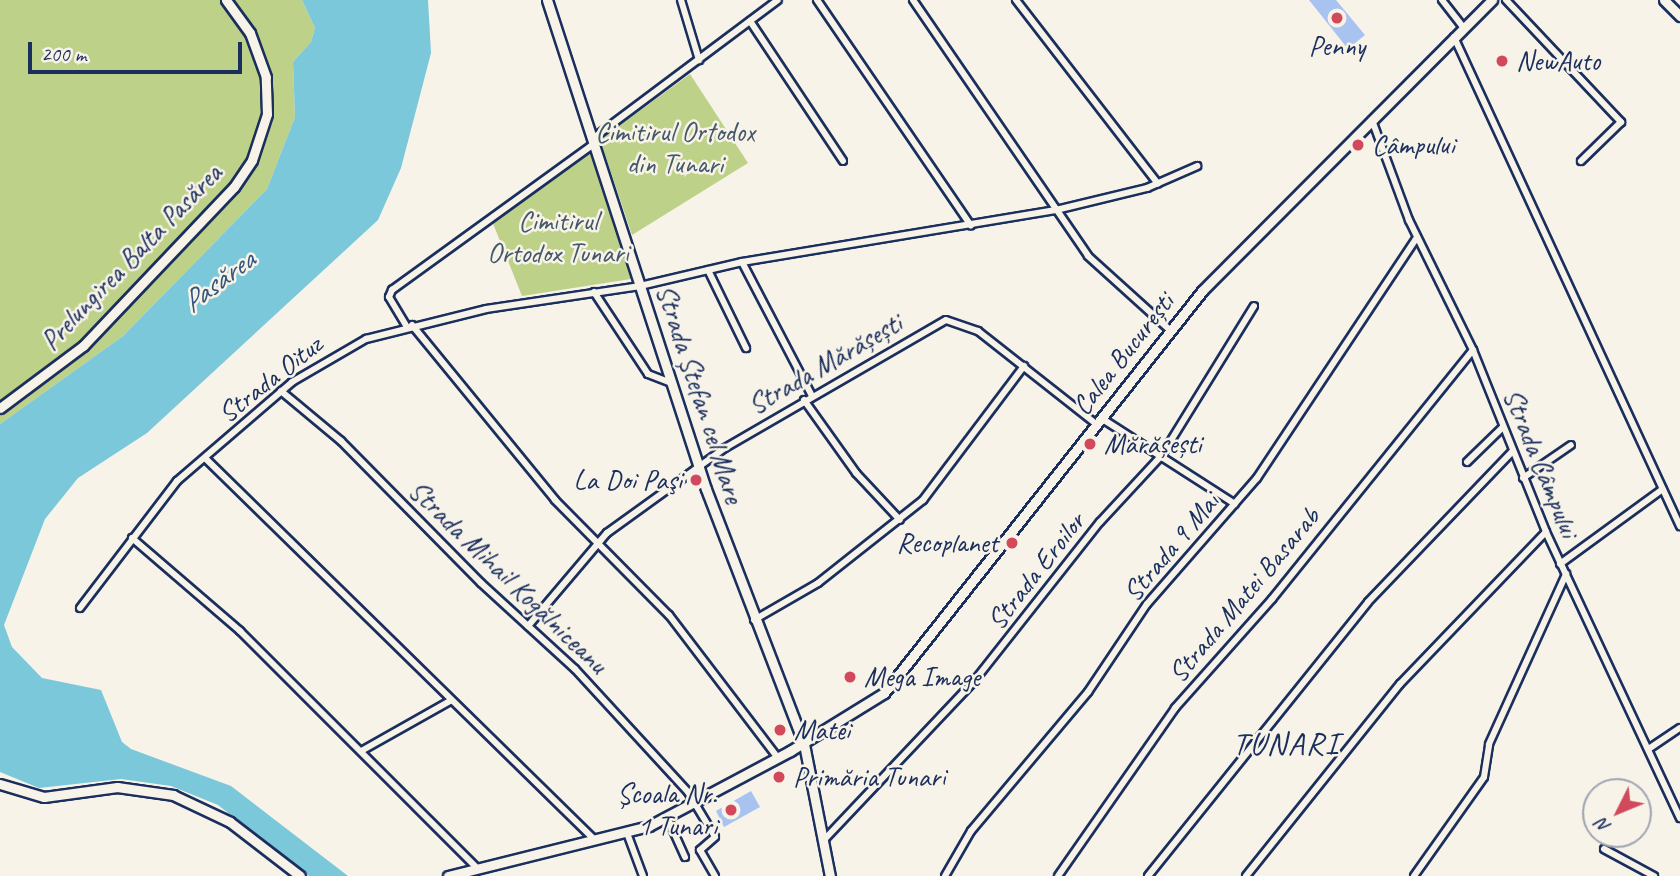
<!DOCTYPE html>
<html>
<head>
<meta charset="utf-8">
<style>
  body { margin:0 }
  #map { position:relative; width:1680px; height:876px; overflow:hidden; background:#f7f3e8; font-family:Caveat,sans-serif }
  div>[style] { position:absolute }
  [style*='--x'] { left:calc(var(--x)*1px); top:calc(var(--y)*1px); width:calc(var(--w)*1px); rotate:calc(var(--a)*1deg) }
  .green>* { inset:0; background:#bdd288 }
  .water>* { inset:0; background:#7bc8da }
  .building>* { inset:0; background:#a8c3f0 }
  .roads { filter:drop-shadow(2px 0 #1b2f5e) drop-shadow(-2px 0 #1b2f5e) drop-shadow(0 2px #1b2f5e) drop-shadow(0 -2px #1b2f5e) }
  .street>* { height:6px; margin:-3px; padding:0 3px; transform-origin:3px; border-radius:3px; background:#f7f3e8 }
  .secondary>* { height:9px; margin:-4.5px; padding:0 4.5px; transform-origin:4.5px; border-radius:4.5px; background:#f7f3e8 }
  .dots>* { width:19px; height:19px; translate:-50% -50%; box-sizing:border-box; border:4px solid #f7f3e8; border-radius:50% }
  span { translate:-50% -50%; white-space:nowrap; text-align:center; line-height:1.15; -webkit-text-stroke:5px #f7f3e8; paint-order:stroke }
  .poi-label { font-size:28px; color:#1b2f5e }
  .left { translate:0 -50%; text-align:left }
  .right { translate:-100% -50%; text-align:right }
  .park-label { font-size:28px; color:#445868 }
  .street-label { font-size:28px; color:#1b2f5e }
  .water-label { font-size:30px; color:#33557d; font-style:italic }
  .quarter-label { font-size:32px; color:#1b2f5e; letter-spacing:2px }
  .north { position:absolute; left:1582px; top:778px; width:70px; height:70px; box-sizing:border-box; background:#f7f3e8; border:2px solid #9fa5b1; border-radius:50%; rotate:227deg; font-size:19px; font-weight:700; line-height:28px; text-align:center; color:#1b2f5e }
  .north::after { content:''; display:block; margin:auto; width:24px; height:32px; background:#d1495b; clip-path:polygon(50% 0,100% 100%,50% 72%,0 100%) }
  .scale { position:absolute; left:28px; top:42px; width:214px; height:32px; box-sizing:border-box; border:4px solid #1b2f5e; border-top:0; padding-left:9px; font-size:21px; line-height:24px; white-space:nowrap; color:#1b2f5e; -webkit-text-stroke:5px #f7f3e8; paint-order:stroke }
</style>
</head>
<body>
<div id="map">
  <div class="green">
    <div style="clip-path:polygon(0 0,302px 0,315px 28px,311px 42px,293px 62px,295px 117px,267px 189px,123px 336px,0 424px)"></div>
    <div style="clip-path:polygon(690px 74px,748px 163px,632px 235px,600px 140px)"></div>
    <div style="clip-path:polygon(589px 150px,631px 279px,522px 296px,492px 221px)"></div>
  </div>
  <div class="water">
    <div style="clip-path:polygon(302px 0,428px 0,431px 53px,401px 168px,378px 220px,147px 433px,78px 478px,45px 519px,4px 625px,12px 647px,42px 678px,101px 690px,122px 742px,131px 749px,231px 786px,348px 876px,309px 876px,218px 805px,171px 786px,121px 779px,39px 788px,0 772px,0 424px,123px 336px,267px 189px,295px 117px,293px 62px,311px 42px,315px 28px)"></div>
  </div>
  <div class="building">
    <div style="clip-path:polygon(1309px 0,1336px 0,1365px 35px,1348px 49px)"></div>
    <div style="clip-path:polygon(751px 791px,760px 807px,724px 827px,716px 811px)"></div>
  </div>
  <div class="roads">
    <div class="street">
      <div style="--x:681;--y:0;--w:63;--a:73.3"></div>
      <div style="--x:817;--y:0;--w:273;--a:55.7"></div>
      <div style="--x:913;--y:0;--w:310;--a:55.6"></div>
      <div style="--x:1088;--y:256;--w:110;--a:42.1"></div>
      <div style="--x:1016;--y:0;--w:232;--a:52.3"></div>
      <div style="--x:1442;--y:0;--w:36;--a:52"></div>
      <div style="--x:1506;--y:0;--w:168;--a:46.7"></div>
      <div style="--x:1621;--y:122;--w:56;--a:135.7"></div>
      <div style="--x:750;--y:21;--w:168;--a:56.4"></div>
      <div style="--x:1454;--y:37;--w:539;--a:65.2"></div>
      <div style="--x:1372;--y:120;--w:107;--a:69.7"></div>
      <div style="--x:1409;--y:220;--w:145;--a:63.8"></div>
      <div style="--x:1473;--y:350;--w:196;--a:68.1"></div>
      <div style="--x:1546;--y:532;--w:316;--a:64.9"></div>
      <div style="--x:592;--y:139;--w:232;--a:-36.8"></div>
      <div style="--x:742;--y:262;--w:151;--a:62.4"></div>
      <div style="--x:708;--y:270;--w:87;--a:64"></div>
      <div style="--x:594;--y:292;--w:98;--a:56.6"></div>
      <div style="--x:648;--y:374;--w:25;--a:21"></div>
      <div style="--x:412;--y:325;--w:226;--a:50.7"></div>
      <div style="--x:555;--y:500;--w:162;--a:45.3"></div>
      <div style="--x:669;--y:615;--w:180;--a:52.7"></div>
      <div style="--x:407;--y:327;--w:35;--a:-121"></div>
      <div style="--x:389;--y:297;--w:8;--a:-67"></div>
      <div style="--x:392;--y:290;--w:249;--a:-35.9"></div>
      <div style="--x:281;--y:391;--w:78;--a:39.8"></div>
      <div style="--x:341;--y:441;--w:199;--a:45.4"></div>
      <div style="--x:481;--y:583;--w:127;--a:42.5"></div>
      <div style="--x:575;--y:669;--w:167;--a:47.4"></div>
      <div style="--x:688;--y:792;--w:52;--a:59"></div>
      <div style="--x:715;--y:837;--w:20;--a:139"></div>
      <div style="--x:700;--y:850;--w:30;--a:60"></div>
      <div style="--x:804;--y:400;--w:90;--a:54.5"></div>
      <div style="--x:856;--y:473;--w:64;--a:46.9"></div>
      <div style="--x:1101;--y:418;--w:159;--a:32.7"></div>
      <div style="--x:205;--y:458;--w:547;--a:44.41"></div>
      <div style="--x:1467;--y:462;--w:50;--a:-44.2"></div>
      <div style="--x:1523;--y:478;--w:58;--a:-34.5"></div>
      <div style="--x:132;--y:538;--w:143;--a:40.7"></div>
      <div style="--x:240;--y:631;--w:335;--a:45"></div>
      <div style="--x:1560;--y:564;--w:127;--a:-36.1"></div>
      <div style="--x:80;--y:608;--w:160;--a:-52.6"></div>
      <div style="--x:177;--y:481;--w:152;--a:-40.7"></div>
      <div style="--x:292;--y:382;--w:86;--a:-30.2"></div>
      <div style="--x:366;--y:339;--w:124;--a:-14"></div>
      <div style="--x:486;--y:309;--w:156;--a:-8.5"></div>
      <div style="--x:640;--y:286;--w:105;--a:-13.2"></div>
      <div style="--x:742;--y:262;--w:318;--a:-9.4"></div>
      <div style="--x:1056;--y:210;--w:94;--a:-13.6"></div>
      <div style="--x:1147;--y:188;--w:55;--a:-23.7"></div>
      <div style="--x:754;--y:620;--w:74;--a:-30"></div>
      <div style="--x:818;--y:583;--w:134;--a:-38.3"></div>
      <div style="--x:923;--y:500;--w:168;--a:-53"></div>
      <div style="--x:528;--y:626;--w:122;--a:-49.7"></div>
      <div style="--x:607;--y:533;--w:145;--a:-35.8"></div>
      <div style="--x:725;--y:448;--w:255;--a:-30.1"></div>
      <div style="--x:946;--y:320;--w:34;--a:19"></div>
      <div style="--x:978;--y:331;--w:150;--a:38.2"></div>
      <div style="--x:1650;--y:748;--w:36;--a:-34"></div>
      <div style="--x:363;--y:750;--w:100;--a:-29.4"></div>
      <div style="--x:667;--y:817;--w:44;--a:65.8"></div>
      <div style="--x:627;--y:833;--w:46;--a:69.6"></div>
      <div style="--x:823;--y:841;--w:221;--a:-46.6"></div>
      <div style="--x:975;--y:680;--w:201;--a:-51.7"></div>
      <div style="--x:1100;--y:522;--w:91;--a:-47.2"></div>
      <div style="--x:1162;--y:455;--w:175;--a:-58.3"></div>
      <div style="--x:1604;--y:849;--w:57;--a:28.4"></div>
      <div style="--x:945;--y:876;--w:52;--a:-60"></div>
      <div style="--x:971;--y:831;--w:182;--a:-49.9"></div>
      <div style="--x:1088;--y:692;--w:106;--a:-56.2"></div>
      <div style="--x:1147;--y:604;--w:167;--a:-48.9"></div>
      <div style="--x:1257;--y:478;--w:289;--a:-56.4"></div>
      <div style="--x:1058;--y:876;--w:205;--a:-55.1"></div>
      <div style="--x:1175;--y:708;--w:146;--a:-48.3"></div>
      <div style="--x:1272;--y:599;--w:320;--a:-51.1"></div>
      <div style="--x:1148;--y:876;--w:351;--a:-51.2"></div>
      <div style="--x:1368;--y:602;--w:208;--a:-46.2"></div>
      <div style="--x:1246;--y:876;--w:246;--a:-51.3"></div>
      <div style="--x:1400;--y:684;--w:211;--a:-46.2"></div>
      <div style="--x:1414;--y:876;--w:121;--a:-54.7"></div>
      <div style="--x:1484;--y:777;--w:33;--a:-81"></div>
      <div style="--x:1489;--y:744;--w:187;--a:-65.6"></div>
    </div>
    <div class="secondary">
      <div style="--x:547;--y:0;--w:514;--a:71.99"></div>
      <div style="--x:706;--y:489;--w:273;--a:69"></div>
      <div style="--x:804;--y:744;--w:135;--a:78.9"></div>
      <div style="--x:1664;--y:0;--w:23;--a:45"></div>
      <div style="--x:0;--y:408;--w:104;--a:-36.8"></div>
      <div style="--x:83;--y:346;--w:219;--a:-46.5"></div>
      <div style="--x:234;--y:187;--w:32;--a:-56"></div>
      <div style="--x:252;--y:160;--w:48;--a:-71.9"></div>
      <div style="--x:267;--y:114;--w:37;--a:-92"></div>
      <div style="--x:266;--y:77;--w:47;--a:-110"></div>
      <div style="--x:250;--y:33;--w:41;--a:-126"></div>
      <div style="--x:0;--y:784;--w:46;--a:16.5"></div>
      <div style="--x:44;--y:797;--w:74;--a:-7.8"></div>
      <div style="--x:117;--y:787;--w:57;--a:8.1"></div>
      <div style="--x:173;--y:795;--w:63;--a:25.3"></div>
      <div style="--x:230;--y:822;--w:88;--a:37.6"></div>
      <div style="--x:448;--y:876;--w:207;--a:-14"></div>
      <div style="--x:649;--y:826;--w:160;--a:-28"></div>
      <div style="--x:790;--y:751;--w:110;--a:-31.7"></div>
      <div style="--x:884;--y:693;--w:513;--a:-51.65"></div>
      <div style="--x:1202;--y:291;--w:411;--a:-45.1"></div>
    </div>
  </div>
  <div class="dots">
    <div style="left:1337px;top:18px;background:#d1495b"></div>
    <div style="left:1502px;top:61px;background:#d1495b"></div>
    <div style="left:1358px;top:145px;background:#d1495b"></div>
    <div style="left:1090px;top:444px;background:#d1495b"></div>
    <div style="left:696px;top:480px;background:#d1495b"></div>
    <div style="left:1012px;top:543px;background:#d1495b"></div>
    <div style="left:850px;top:677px;background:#d1495b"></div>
    <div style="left:780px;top:730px;background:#d1495b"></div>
    <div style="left:779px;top:777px;background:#d1495b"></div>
    <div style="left:731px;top:810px;background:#d1495b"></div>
  </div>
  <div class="poi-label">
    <span style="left:1337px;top:46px">Penny</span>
    <span class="left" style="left:1516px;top:61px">NewAuto</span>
    <span class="left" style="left:1372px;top:145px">Câmpului</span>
    <span class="left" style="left:1104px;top:444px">Mărășești</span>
    <span class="right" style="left:682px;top:480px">La Doi Paşi</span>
    <span class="right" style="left:998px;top:543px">Recoplanet</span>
    <span class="left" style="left:864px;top:677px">Mega Image</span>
    <span class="left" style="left:794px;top:730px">Matei</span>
    <span class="left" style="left:793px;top:777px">Primăria Tunari</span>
    <span class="right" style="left:717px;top:810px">Școala Nr.<br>1 Tunari</span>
  </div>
  <div class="park-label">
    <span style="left:675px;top:148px">Cimitirul Ortodox<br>din Tunari</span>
    <span style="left:558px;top:237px">Cimitirul<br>Ortodox Tunari</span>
  </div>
  <div class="street-label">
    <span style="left:131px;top:257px;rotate:-46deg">Prelungirea Balta Pasărea</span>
    <span style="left:1123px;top:354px;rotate:-52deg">Calea București</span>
    <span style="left:825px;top:364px;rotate:-30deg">Strada Mărășești</span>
    <span style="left:270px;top:379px;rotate:-38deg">Strada Oituz</span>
    <span style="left:700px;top:394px;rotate:72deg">Strada Ștefan cel Mare</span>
    <span style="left:1541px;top:463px;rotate:68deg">Strada Câmpului</span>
    <span style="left:1171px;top:547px;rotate:-50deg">Strada 9 Mai</span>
    <span style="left:1036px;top:571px;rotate:-52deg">Strada Eroilor</span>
    <span style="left:508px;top:577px;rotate:44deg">Strada Mihail Kogălniceanu</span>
    <span style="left:1244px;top:595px;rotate:-50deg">Strada Matei Basarab</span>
  </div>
  <div class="water-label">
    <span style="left:218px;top:281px;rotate:-37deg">Pasărea</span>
  </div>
  <div class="quarter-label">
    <span style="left:1286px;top:744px">TUNARI</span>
  </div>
  <div class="north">N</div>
  <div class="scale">200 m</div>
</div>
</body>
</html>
